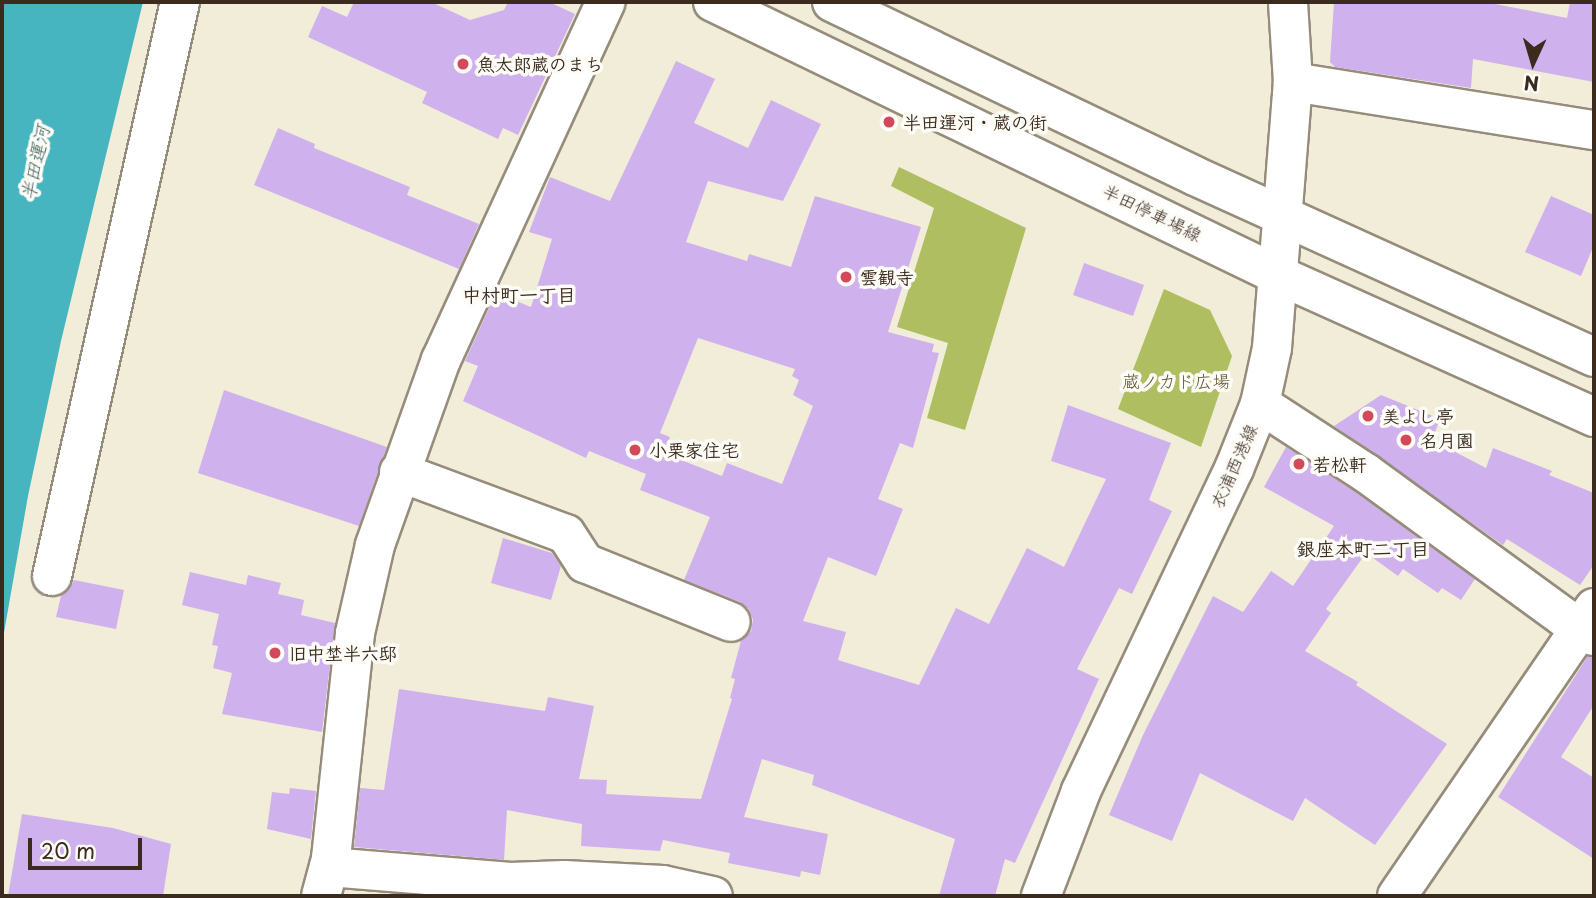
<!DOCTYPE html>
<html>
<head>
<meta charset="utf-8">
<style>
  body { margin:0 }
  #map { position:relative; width:1596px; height:898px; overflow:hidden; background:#f1edd8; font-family:"Playpen Sans","Klee One",sans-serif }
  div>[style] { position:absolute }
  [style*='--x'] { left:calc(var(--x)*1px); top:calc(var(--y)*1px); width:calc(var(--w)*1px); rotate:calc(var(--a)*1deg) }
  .green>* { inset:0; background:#afbe60 }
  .water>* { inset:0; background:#46b5bf }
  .building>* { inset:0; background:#cfb2ed }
  .roads { filter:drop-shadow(2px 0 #968c7b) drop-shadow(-2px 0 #968c7b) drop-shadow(0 2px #968c7b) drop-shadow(0 -2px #968c7b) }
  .street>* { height:38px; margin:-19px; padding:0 19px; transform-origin:19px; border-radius:19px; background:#fff }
  .secondary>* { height:38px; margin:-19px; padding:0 19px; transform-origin:19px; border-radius:19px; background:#fff }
  .dots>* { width:19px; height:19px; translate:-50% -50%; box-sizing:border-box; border:4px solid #fdfcf7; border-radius:50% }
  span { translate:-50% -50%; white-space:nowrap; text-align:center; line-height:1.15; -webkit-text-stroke:7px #fdfcf7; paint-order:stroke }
  .poi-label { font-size:18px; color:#3b2a1e; font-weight:700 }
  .left { translate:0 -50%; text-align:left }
  .street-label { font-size:18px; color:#3b2a1e }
  .park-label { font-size:18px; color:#5e5632 }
  .water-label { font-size:19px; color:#3f625e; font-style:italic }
  .neighbourhood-label { font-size:19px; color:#3b2a1e; font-weight:700 }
  .frame { position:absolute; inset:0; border:4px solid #3b2a1e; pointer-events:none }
  .north { position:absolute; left:1498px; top:28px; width:70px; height:70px; -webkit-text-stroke:5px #fdfcf7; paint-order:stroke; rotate:184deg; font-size:19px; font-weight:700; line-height:28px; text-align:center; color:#3b2a1e }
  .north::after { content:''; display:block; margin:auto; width:24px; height:32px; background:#3b2a1e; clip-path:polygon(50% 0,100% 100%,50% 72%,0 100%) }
  .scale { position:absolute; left:28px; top:838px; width:114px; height:32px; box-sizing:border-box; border:4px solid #3b2a1e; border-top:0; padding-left:9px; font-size:21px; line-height:24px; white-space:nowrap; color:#3b2a1e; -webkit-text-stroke:5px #fdfcf7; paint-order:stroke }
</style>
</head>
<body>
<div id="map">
  <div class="green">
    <div style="clip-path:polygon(899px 167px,1026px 228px,965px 430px,927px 418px,948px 343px,897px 327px,934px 208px,891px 186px)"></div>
    <div style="clip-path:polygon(1164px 289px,1210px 310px,1232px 356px,1201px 447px,1118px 409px)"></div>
  </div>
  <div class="water">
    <div style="clip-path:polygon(2px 2px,143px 2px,61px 341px,28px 496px,2px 644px)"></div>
  </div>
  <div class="building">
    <div style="clip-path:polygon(354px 2px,431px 2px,470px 20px,504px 10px,508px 2px,549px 2px,575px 14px,518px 135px,503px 128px,498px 139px,422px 103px,427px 92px,308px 37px,322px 6px,347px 17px)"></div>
    <div style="clip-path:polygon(1334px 2px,1485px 2px,1567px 18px,1570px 2px,1594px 2px,1594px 82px,1473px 59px,1471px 88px,1335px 67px,1330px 62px)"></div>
    <div style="clip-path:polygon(evenodd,676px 61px,715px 79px,694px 123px,748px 148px,771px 100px,821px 124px,783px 201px,708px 181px,686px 242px,747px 261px,749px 254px,791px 267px,815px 196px,921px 227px,888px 332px,934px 344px,932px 352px,939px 353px,913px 448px,900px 443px,878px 499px,903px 509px,876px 576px,828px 557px,803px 621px,846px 632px,838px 660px,919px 685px,956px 608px,989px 624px,1027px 548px,1064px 567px,1106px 479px,1051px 461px,1068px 405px,1171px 443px,1149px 500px,1172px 511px,1132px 594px,1119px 588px,1077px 669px,1099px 679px,1015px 863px,1005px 859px,995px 896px,939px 896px,955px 839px,812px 785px,814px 775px,762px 759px,744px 817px,828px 834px,820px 875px,801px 871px,800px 877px,728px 863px,730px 853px,663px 840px,660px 851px,581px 846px,582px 824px,507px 810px,504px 860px,354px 847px,360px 788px,384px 790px,399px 689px,545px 711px,548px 697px,594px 706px,579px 779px,607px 780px,606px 794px,701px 799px,732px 699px,730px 698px,735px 679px,731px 678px,741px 641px,751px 631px,753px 620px,749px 609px,740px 602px,684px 580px,710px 517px,640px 490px,646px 474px,589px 451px,586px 458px,463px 401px,478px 366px,465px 361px,496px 293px,531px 307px,552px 239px,529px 232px,550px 177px,610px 201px,676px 61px,698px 338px,795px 369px,792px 376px,799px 380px,793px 395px,813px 406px,782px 484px,727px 463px,722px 476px,663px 453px,670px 437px,660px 433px,698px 338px)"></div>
    <div style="clip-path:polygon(278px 128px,315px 144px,314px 148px,410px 187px,407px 195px,479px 224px,459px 269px,254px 185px)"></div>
    <div style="clip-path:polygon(1551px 196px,1594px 215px,1594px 245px,1581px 276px,1525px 252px)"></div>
    <div style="clip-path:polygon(1084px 263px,1144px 285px,1133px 316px,1073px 295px)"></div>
    <div style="clip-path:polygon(224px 390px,387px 447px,359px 526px,198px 473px)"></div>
    <div style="clip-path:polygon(1381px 395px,1440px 419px,1432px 440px,1486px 468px,1493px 448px,1552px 471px,1549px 475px,1594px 493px,1594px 565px,1580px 585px,1507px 539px,1503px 545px,1334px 426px)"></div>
    <div style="clip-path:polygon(1286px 447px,1354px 491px,1475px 579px,1461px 600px,1442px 588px,1438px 593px,1403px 569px,1398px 576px,1366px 553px,1326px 609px,1331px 613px,1305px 651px,1358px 682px,1356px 685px,1447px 744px,1375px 845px,1305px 798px,1293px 821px,1200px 773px,1172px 841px,1109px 815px,1143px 735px,1213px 596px,1243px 612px,1271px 571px,1293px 586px,1334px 526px,1264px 487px)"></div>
    <div style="clip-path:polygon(503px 538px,552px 553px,561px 566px,551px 600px,491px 583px)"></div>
    <div style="clip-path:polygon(190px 572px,246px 585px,248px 575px,281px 583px,278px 594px,304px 600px,301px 615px,335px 623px,322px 732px,222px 714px,232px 673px,213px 668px,218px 646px,212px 645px,219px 614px,182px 605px)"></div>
    <div style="clip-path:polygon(74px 580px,124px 590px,116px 629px,56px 617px,61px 596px,68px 590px)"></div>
    <div style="clip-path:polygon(1588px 656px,1594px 658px,1594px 705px,1561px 757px,1594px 778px,1594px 859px,1498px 797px)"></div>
    <div style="clip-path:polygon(290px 788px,316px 791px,311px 839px,267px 829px,272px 792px,289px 794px)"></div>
    <div style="clip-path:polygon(22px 814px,113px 828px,171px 844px,163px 896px,8px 896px)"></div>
  </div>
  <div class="roads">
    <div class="street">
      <div style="--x:1293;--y:82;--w:305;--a:9.1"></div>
      <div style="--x:1260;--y:404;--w:126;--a:33.1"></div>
      <div style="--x:1366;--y:473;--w:246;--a:36.1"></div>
      <div style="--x:1565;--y:618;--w:34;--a:32"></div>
      <div style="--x:399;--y:472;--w:178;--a:20.4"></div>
      <div style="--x:566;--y:534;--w:35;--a:57"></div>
      <div style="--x:585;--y:563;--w:157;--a:22"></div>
      <div style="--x:52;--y:576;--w:588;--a:-77.43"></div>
      <div style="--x:329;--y:867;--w:182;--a:4.7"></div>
      <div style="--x:510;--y:882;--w:54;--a:-2.1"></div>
      <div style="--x:564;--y:880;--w:99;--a:2.9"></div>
      <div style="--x:663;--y:885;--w:51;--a:12.4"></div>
      <div style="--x:321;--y:896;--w:39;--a:-75"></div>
      <div style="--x:331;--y:858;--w:226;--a:-83.9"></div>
      <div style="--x:355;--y:633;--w:90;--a:-77.2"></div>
      <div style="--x:375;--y:545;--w:196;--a:-70.4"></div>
      <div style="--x:441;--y:360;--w:394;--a:-65.3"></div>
      <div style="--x:1397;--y:896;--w:349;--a:-55.6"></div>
    </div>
    <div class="secondary">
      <div style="--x:713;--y:2;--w:625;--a:25.79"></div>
      <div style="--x:1276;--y:274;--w:349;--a:24.2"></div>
      <div style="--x:832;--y:2;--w:403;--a:25.6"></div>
      <div style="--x:1195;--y:176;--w:438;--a:24.4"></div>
      <div style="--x:1041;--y:896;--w:112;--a:-69.1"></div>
      <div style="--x:1081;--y:791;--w:357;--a:-64.6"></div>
      <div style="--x:1234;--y:469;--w:70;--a:-68.2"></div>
      <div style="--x:1260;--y:404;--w:57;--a:-77.9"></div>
      <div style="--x:1272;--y:348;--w:267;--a:-85.5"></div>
      <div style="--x:1293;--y:82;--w:80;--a:-93.6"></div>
    </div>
  </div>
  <div class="dots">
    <div style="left:463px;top:64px;background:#d1495b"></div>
    <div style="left:889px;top:122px;background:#d1495b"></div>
    <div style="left:846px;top:277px;background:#d1495b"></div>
    <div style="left:1368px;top:416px;background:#d1495b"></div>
    <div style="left:1406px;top:440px;background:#d1495b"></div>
    <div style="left:635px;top:450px;background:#d1495b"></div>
    <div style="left:1299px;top:464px;background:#d1495b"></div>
    <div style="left:275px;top:653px;background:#d1495b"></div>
  </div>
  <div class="poi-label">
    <span class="left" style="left:477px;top:64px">魚太郎蔵のまち</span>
    <span class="left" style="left:903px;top:122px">半田運河・蔵の街</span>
    <span class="left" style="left:860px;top:277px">雲観寺</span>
    <span class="left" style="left:1382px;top:416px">美よし亭</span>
    <span class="left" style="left:1420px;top:440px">名月園</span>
    <span class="left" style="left:649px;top:450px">小栗家住宅</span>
    <span class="left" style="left:1313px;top:464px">若松軒</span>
    <span class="left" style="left:289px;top:653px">旧中埜半六邸</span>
  </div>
  <div class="street-label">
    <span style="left:1152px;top:213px;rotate:26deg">半田停車場線</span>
    <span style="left:1234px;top:466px;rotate:-66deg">衣浦西港線</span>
  </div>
  <div class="park-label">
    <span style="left:1176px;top:381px">蔵ノカド広場</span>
  </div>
  <div class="water-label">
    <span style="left:35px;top:163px;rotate:-78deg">半田運河</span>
  </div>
  <div class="neighbourhood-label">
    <span style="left:519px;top:295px">中村町一丁目</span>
    <span style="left:1363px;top:549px">銀座本町二丁目</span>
  </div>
  <div class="frame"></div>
  <div class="north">N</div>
  <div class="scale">20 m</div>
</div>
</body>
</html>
